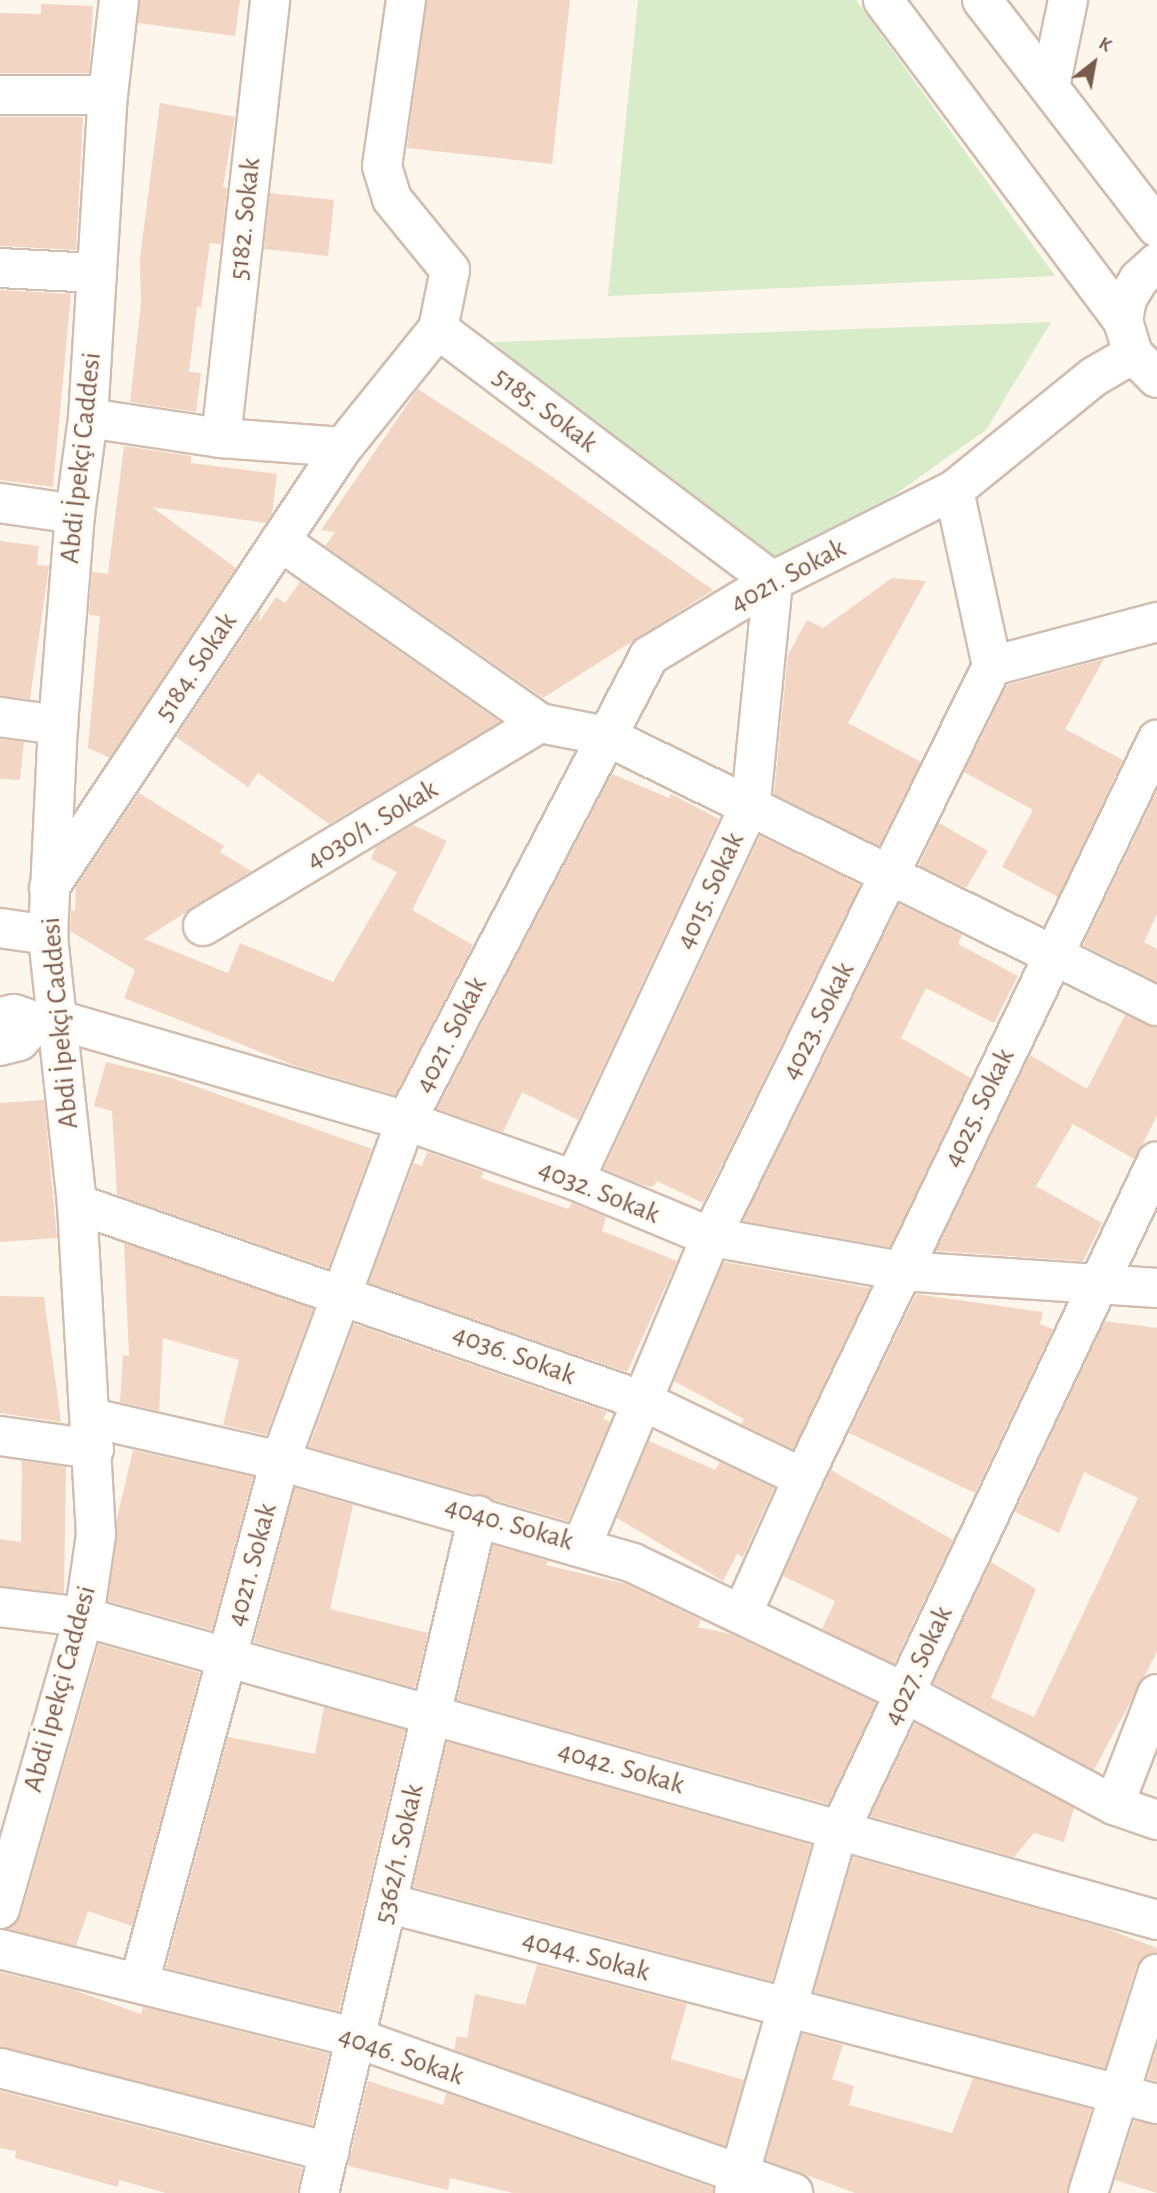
<!DOCTYPE html>
<html>
<head>
<meta charset="utf-8">
<style>
  body { margin:0 }
  #map { position:relative; width:1157px; height:2193px; overflow:hidden; background:#fdf6ec; font-family:"Alegreya Sans",sans-serif }
  div>[style] { position:absolute }
  [style*='--x'] { left:calc(var(--x)*1px); top:calc(var(--y)*1px); width:calc(var(--w)*1px); rotate:calc(var(--a)*1deg) }
  .green>* { inset:0; background:#d8ecc9 }
  .building>* { inset:0; background:#f3d5c3 }
  .roads { filter:drop-shadow(2px 0 #d1beb0) drop-shadow(-2px 0 #d1beb0) drop-shadow(0 2px #d1beb0) drop-shadow(0 -2px #d1beb0) }
  .street>* { height:38px; margin:-19px; padding:0 19px; transform-origin:19px; border-radius:19px; background:#fff }
  .secondary>* { height:38px; margin:-19px; padding:0 19px; transform-origin:19px; border-radius:19px; background:#fff }
  span { translate:-50% -50%; white-space:nowrap; text-align:center; line-height:1.15; -webkit-text-stroke:7px #fffaf3; paint-order:stroke }
  .street-label { font-size:28px; color:#7a5c4d }
  .north { position:absolute; left:1059px; top:28px; width:70px; height:70px; -webkit-text-stroke:5px #fffaf3; paint-order:stroke; rotate:31deg; font-size:19px; font-weight:700; line-height:28px; text-align:center; color:#7a5c4d }
  .north::after { content:''; display:block; margin:auto; width:24px; height:32px; background:#7a5c4d; clip-path:polygon(50% 0,100% 100%,50% 72%,0 100%) }
</style>
</head>
<body>
<div id="map">
  <div class="green">
    <div style="clip-path:polygon(638px 0,856px 0,1055px 276px,608px 296px)"></div>
    <div style="clip-path:polygon(1051px 322px,986px 430px,773px 581px,493px 342px)"></div>
  </div>
  <div class="building">
    <div style="clip-path:polygon(140px 0,240px 0,235px 36px,138px 23px)"></div>
    <div style="clip-path:polygon(427px 0,570px 0,552px 164px,407px 148px)"></div>
    <div style="clip-path:polygon(41px 4px,93px 6px,89px 73px,0 73px,0 13px,41px 14px)"></div>
    <div style="clip-path:polygon(160px 103px,235px 117px,223px 187px,227px 188px,221px 244px,210px 243px,201px 307px,197px 307px,189px 372px,201px 373px,196px 412px,130px 402px,141px 303px,140px 258px)"></div>
    <div style="clip-path:polygon(0 117px,83px 117px,76px 250px,0 246px)"></div>
    <div style="clip-path:polygon(270px 193px,334px 200px,328px 256px,264px 249px)"></div>
    <div style="clip-path:polygon(0 290px,71px 294px,53px 487px,0 480px)"></div>
    <div style="clip-path:polygon(418px 389px,541px 469px,713px 590px,543px 698px,325px 546px,335px 532px,321px 530px)"></div>
    <div style="clip-path:polygon(124px 446px,191px 456px,191px 463px,277px 474px,272px 514px,266px 523px,152px 507px,236px 568px,110px 758px,88px 748px,100px 616px,89px 615px,92px 572px,108px 574px)"></div>
    <div style="clip-path:polygon(0 541px,39px 546px,37px 565px,49px 566px,30px 699px,0 696px)"></div>
    <div style="clip-path:polygon(892px 578px,926px 581px,848px 723px,921px 762px,879px 846px,774px 794px,788px 655px,807px 620px,823px 628px)"></div>
    <div style="clip-path:polygon(300px 582px,500px 722px,329px 824px,258px 773px,248px 787px,176px 737px,261px 610px,259px 622px,276px 597px,285px 603px)"></div>
    <div style="clip-path:polygon(1104px 659px,1065px 729px,1123px 760px,1058px 897px,1002px 867px,1033px 810px,964px 772px,1007px 685px)"></div>
    <div style="clip-path:polygon(0 739px,24px 742px,20px 780px,0 779px)"></div>
    <div style="clip-path:polygon(612px 774px,669px 798px,671px 794px,719px 819px,578px 1120px,522px 1092px,503px 1132px,437px 1109px)"></div>
    <div style="clip-path:polygon(1157px 791px,1157px 914px,1144px 942px,1157px 949px,1157px 982px,1083px 945px)"></div>
    <div style="clip-path:polygon(139px 793px,224px 846px,220px 852px,251px 871px,144px 939px,228px 973px,240px 943px,333px 982px,397px 872px,371px 859px,376px 847px,413px 825px,447px 841px,412px 910px,473px 945px,395px 1095px,293px 1065px,124px 998px,135px 970px,70px 931px,71px 910px,75px 911px,76px 887px)"></div>
    <div style="clip-path:polygon(939px 823px,988px 851px,966px 888px,919px 865px)"></div>
    <div style="clip-path:polygon(760px 836px,860px 885px,703px 1203px,657px 1181px,653px 1187px,643px 1185px,604px 1169px)"></div>
    <div style="clip-path:polygon(899px 904px,962px 935px,958px 944px,1018px 976px,994px 1023px,926px 988px,901px 1038px,971px 1078px,890px 1247px,743px 1221px)"></div>
    <div style="clip-path:polygon(1125px 1015px,1157px 1028px,1157px 1116px,1141px 1147px,1134px 1159px,1073px 1124px,1036px 1186px,1102px 1223px,1083px 1261px,936px 1251px,1030px 1055px,1087px 1089px)"></div>
    <div style="clip-path:polygon(106px 1062px,172px 1078px,372px 1149px,328px 1268px,117px 1195px,112px 1111px,94px 1106px)"></div>
    <div style="clip-path:polygon(44px 1100px,57px 1238px,0 1242px,0 1103px)"></div>
    <div style="clip-path:polygon(427px 1152px,484px 1172px,481px 1178px,568px 1209px,572px 1203px,606px 1217px,602px 1231px,677px 1261px,627px 1372px,369px 1283px,414px 1163px,422px 1166px)"></div>
    <div style="clip-path:polygon(124px 1243px,313px 1309px,266px 1435px,223px 1425px,239px 1360px,163px 1338px,159px 1411px,120px 1402px,123px 1355px,129px 1356px)"></div>
    <div style="clip-path:polygon(724px 1262px,870px 1288px,793px 1449px,741px 1424px,744px 1419px,674px 1381px)"></div>
    <div style="clip-path:polygon(916px 1294px,1043px 1312px,1040px 1324px,1053px 1329px,975px 1493px,849px 1433px)"></div>
    <div style="clip-path:polygon(0 1296px,44px 1297px,61px 1422px,0 1413px)"></div>
    <div style="clip-path:polygon(1105px 1321px,1157px 1328px,1157px 1652px,1094px 1770px,933px 1683px,991px 1562px,1036px 1589px,991px 1698px,1034px 1717px,1138px 1498px,1084px 1472px,1059px 1533px,1015px 1512px)"></div>
    <div style="clip-path:polygon(354px 1324px,607px 1412px,603px 1419px,610px 1422px,568px 1521px,309px 1447px)"></div>
    <div style="clip-path:polygon(649px 1441px,715px 1470px,720px 1462px,774px 1488px,743px 1557px,737px 1554px,723px 1581px,617px 1518px)"></div>
    <div style="clip-path:polygon(133px 1450px,253px 1477px,212px 1630px,108px 1601px,117px 1518px)"></div>
    <div style="clip-path:polygon(22px 1461px,66px 1467px,64px 1593px,0 1586px,0 1539px,21px 1542px)"></div>
    <div style="clip-path:polygon(831px 1470px,953px 1540px,894px 1664px,822px 1629px,835px 1601px,783px 1576px)"></div>
    <div style="clip-path:polygon(295px 1488px,353px 1505px,330px 1609px,428px 1633px,415px 1688px,254px 1642px)"></div>
    <div style="clip-path:polygon(493px 1545px,548px 1561px,546px 1565px,626px 1584px,701px 1620px,698px 1627px,731px 1634px,876px 1703px,828px 1804px,457px 1700px)"></div>
    <div style="clip-path:polygon(99px 1644px,200px 1673px,132px 1926px,88px 1911px,76px 1946px,8px 1929px,21px 1915px)"></div>
    <div style="clip-path:polygon(324px 1707px,405px 1730px,339px 2011px,166px 1968px,228px 1737px,315px 1754px)"></div>
    <div style="clip-path:polygon(915px 1723px,1074px 1808px,1064px 1842px,1034px 1833px,1014px 1857px,870px 1816px)"></div>
    <div style="clip-path:polygon(447px 1742px,811px 1845px,772px 1981px,413px 1887px)"></div>
    <div style="clip-path:polygon(853px 1857px,1102px 1927px,1157px 1948px,1157px 1953px,1143px 1957px,1136px 1967px,1105px 2068px,814px 1992px)"></div>
    <div style="clip-path:polygon(537px 1965px,687px 2004px,671px 2059px,744px 2080px,725px 2146px,454px 2050px,457px 2036px,467px 2038px,475px 1994px,525px 2005px)"></div>
    <div style="clip-path:polygon(0 1972px,74px 1990px,141px 2014px,143px 2007px,329px 2054px,312px 2125px,0 2047px)"></div>
    <div style="clip-path:polygon(802px 2034px,843px 2045px,832px 2079px,854px 2086px,849px 2105px,952px 2133px,973px 2078px,1091px 2109px,1067px 2193px,855px 2193px,766px 2160px)"></div>
    <div style="clip-path:polygon(1157px 2047px,1157px 2081px,1147px 2079px)"></div>
    <div style="clip-path:polygon(368px 2081px,443px 2105px,446px 2093px,713px 2188px,713px 2193px,513px 2193px,450px 2178px,448px 2190px,348px 2166px)"></div>
    <div style="clip-path:polygon(0 2091px,302px 2168px,297px 2193px,166px 2193px,119px 2180px,118px 2187px,15px 2158px,16px 2151px,0 2148px)"></div>
    <div style="clip-path:polygon(1134px 2121px,1157px 2125px,1157px 2193px,1115px 2180px)"></div>
  </div>
  <div class="roads">
    <div class="street">
      <div style="--x:406;--y:0;--w:168;--a:98.2"></div>
      <div style="--x:382;--y:166;--w:34;--a:73"></div>
      <div style="--x:392;--y:199;--w:92;--a:50.8"></div>
      <div style="--x:450;--y:270;--w:60;--a:101.5"></div>
      <div style="--x:1050;--y:87;--w:89;--a:-78.3"></div>
      <div style="--x:0;--y:95;--w:108;--a:0"></div>
      <div style="--x:0;--y:268;--w:97;--a:3"></div>
      <div style="--x:88;--y:418;--w:134;--a:8.6"></div>
      <div style="--x:221;--y:438;--w:122;--a:4.2"></div>
      <div style="--x:221;--y:438;--w:441;--a:-83.6"></div>
      <div style="--x:280;--y:541;--w:317;--a:35"></div>
      <div style="--x:540;--y:723;--w:67;--a:11.1"></div>
      <div style="--x:606;--y:736;--w:614;--a:26.11"></div>
      <div style="--x:992;--y:666;--w:171;--a:-14.9"></div>
      <div style="--x:0;--y:717;--w:59;--a:7.9"></div>
      <div style="--x:49;--y:888;--w:530;--a:-56.31"></div>
      <div style="--x:343;--y:447;--w:151;--a:-51.2"></div>
      <div style="--x:438;--y:329;--w:419;--a:37"></div>
      <div style="--x:773;--y:581;--w:223;--a:95.7"></div>
      <div style="--x:751;--y:803;--w:416;--a:115.1"></div>
      <div style="--x:203;--y:926;--w:393;--a:-31.1"></div>
      <div style="--x:0;--y:928;--w:49;--a:8.3"></div>
      <div style="--x:55;--y:1019;--w:366;--a:16.2"></div>
      <div style="--x:406;--y:1121;--w:178;--a:19.4"></div>
      <div style="--x:574;--y:1180;--w:148;--a:22.6"></div>
      <div style="--x:711;--y:1237;--w:194;--a:10.1"></div>
      <div style="--x:902;--y:1271;--w:256;--a:3.8"></div>
      <div style="--x:77;--y:1204;--w:599;--a:19.19"></div>
      <div style="--x:643;--y:1401;--w:178;--a:25.7"></div>
      <div style="--x:803;--y:1478;--w:147;--a:114.1"></div>
      <div style="--x:92;--y:1418;--w:193;--a:12.9"></div>
      <div style="--x:280;--y:1461;--w:367;--a:16.1"></div>
      <div style="--x:633;--y:1563;--w:301;--a:25.5"></div>
      <div style="--x:905;--y:1693;--w:237;--a:28.2"></div>
      <div style="--x:1114;--y:1805;--w:46;--a:19.2"></div>
      <div style="--x:0;--y:1436;--w:95;--a:7.9"></div>
      <div style="--x:803;--y:1478;--w:819;--a:-64.37"></div>
      <div style="--x:582;--y:1545;--w:334;--a:-67.3"></div>
      <div style="--x:711;--y:1237;--w:636;--a:-63.8"></div>
      <div style="--x:992;--y:666;--w:180;--a:-102.2"></div>
      <div style="--x:0;--y:1607;--w:85;--a:6.8"></div>
      <div style="--x:84;--y:1617;--w:1115;--a:15.77"></div>
      <div style="--x:1114;--y:1805;--w:119;--a:-68.8"></div>
      <div style="--x:387;--y:1903;--w:796;--a:14.63"></div>
      <div style="--x:0;--y:1949;--w:367;--a:14"></div>
      <div style="--x:356;--y:2038;--w:464;--a:19.5"></div>
      <div style="--x:139;--y:1983;--w:541;--a:-74.88"></div>
      <div style="--x:280;--y:1461;--w:363;--a:-69.7"></div>
      <div style="--x:406;--y:1121;--w:525;--a:-62.41"></div>
      <div style="--x:649;--y:656;--w:145;--a:-31.2"></div>
      <div style="--x:773;--y:581;--w:203;--a:-26.7"></div>
      <div style="--x:954;--y:490;--w:181;--a:-39"></div>
      <div style="--x:1095;--y:376;--w:44;--a:-30.1"></div>
      <div style="--x:0;--y:2068;--w:340;--a:14.3"></div>
      <div style="--x:319;--y:2193;--w:696;--a:-76.8"></div>
      <div style="--x:734;--y:2193;--w:367;--a:-74"></div>
      <div style="--x:835;--y:1840;--w:751;--a:-64.63"></div>
      <div style="--x:1088;--y:2193;--w:230;--a:-72.5"></div>
    </div>
    <div class="secondary">
      <div style="--x:883;--y:0;--w:401;--a:53.2"></div>
      <div style="--x:1123;--y:321;--w:34;--a:73"></div>
      <div style="--x:1133;--y:354;--w:34;--a:45"></div>
      <div style="--x:982;--y:0;--w:287;--a:52.4"></div>
      <div style="--x:1123;--y:321;--w:22;--a:-80"></div>
      <div style="--x:1127;--y:299;--w:23;--a:-59"></div>
      <div style="--x:1139;--y:279;--w:24;--a:-42"></div>
      <div style="--x:0;--y:503;--w:76;--a:8.3"></div>
      <div style="--x:0;--y:1017;--w:14;--a:-12"></div>
      <div style="--x:14;--y:1014;--w:24;--a:19"></div>
      <div style="--x:37;--y:1022;--w:18;--a:-9"></div>
      <div style="--x:0;--y:1046;--w:20;--a:-15"></div>
      <div style="--x:19;--y:1041;--w:26;--a:-47"></div>
      <div style="--x:0;--y:1909;--w:304;--a:-74"></div>
      <div style="--x:84;--y:1617;--w:83;--a:-81.7"></div>
      <div style="--x:96;--y:1535;--w:332;--a:-93.3"></div>
      <div style="--x:77;--y:1204;--w:271;--a:-96.2"></div>
      <div style="--x:48;--y:935;--w:210;--a:-87.3"></div>
      <div style="--x:58;--y:725;--w:212;--a:-85.4"></div>
      <div style="--x:75;--y:514;--w:97;--a:-82.3"></div>
      <div style="--x:88;--y:418;--w:324;--a:-86.5"></div>
      <div style="--x:108;--y:95;--w:96;--a:-83.4"></div>
    </div>
  </div>
  <div class="street-label">
    <span style="left:245px;top:219px;rotate:-84deg">5182. Sokak</span>
    <span style="left:545px;top:410px;rotate:37deg">5185. Sokak</span>
    <span style="left:81px;top:458px;rotate:-84deg">Abdi İpekçi Caddesi</span>
    <span style="left:788px;top:576px;rotate:-28deg">4021. Sokak</span>
    <span style="left:196px;top:667px;rotate:-56deg">5184. Sokak</span>
    <span style="left:372px;top:825px;rotate:-31deg">4030/1. Sokak</span>
    <span style="left:710px;top:891px;rotate:-65deg">4015. Sokak</span>
    <span style="left:818px;top:1021px;rotate:-63deg">4023. Sokak</span>
    <span style="left:60px;top:1023px;rotate:-95deg">Abdi İpekçi Caddesi</span>
    <span style="left:451px;top:1035px;rotate:-63deg">4021. Sokak</span>
    <span style="left:979px;top:1108px;rotate:-64deg">4025. Sokak</span>
    <span style="left:599px;top:1192px;rotate:22deg">4032. Sokak</span>
    <span style="left:514px;top:1355px;rotate:20deg">4036. Sokak</span>
    <span style="left:509px;top:1524px;rotate:16deg">4040. Sokak</span>
    <span style="left:252px;top:1565px;rotate:-75deg">4021. Sokak</span>
    <span style="left:918px;top:1666px;rotate:-65deg">4027. Sokak</span>
    <span style="left:60px;top:1689px;rotate:-75deg">Abdi İpekçi Caddesi</span>
    <span style="left:621px;top:1768px;rotate:16deg">4042. Sokak</span>
    <span style="left:399px;top:1854px;rotate:-77deg">5362/1. Sokak</span>
    <span style="left:586px;top:1956px;rotate:15deg">4044. Sokak</span>
    <span style="left:401px;top:2056px;rotate:19deg">4046. Sokak</span>
  </div>
  <div class="north">K</div>
</div>
</body>
</html>
